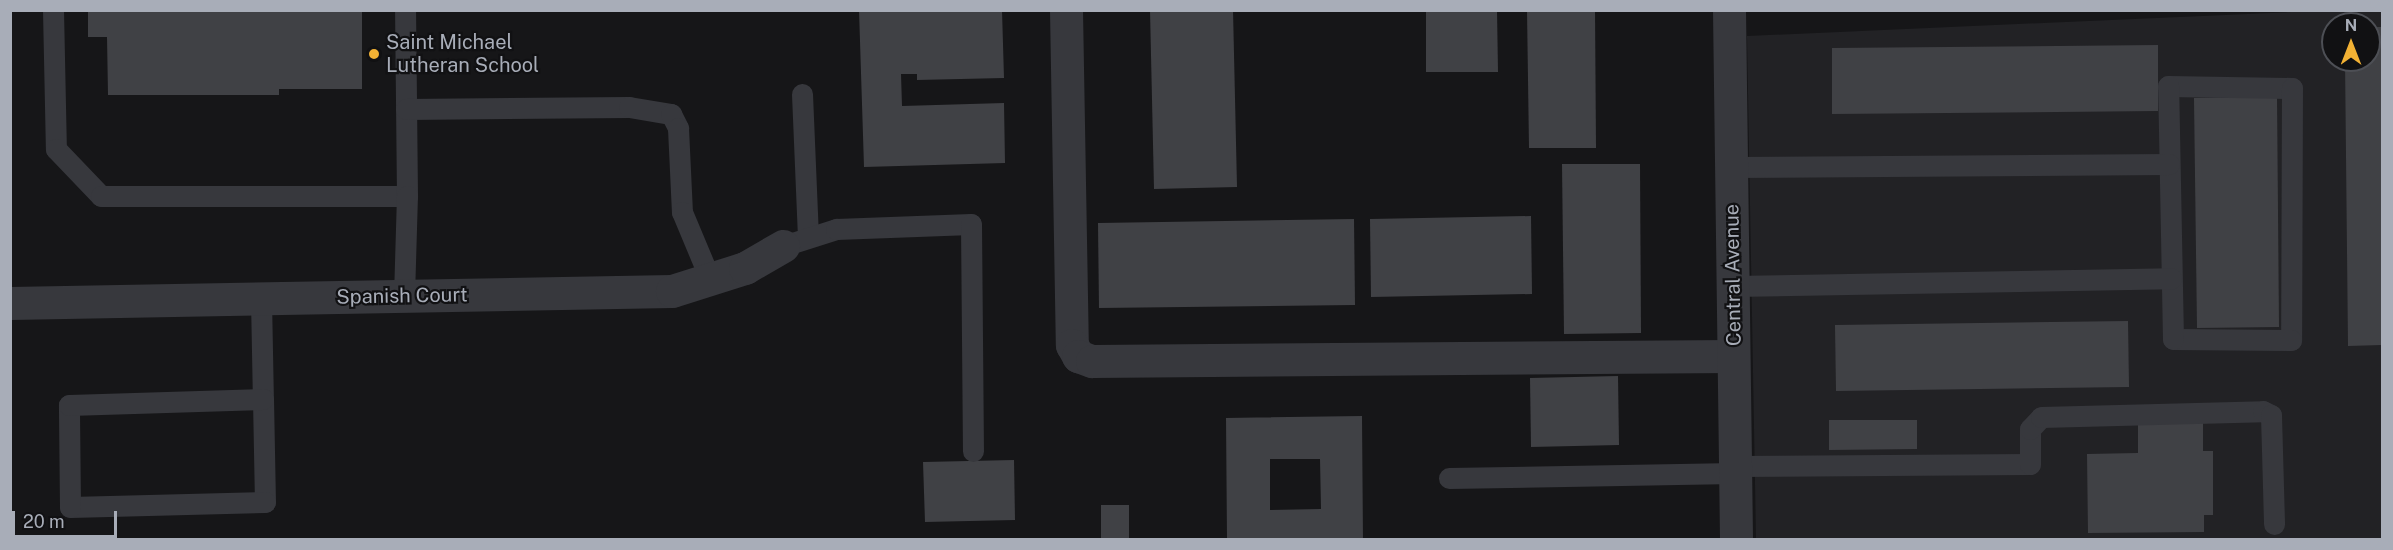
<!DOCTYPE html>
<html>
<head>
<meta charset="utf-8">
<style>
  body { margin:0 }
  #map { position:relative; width:2393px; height:550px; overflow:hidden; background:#161618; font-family:"Public Sans",sans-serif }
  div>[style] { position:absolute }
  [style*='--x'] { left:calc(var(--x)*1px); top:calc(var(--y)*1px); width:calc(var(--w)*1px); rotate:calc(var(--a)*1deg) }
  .built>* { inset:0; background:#222225 }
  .building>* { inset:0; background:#404145 }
  .service>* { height:21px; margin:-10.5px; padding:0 10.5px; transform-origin:10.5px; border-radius:10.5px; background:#37383d }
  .minor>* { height:33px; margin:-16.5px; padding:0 16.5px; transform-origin:16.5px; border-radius:16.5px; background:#37383d }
  .tertiary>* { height:33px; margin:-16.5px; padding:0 16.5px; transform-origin:16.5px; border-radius:16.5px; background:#37383d }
  .dots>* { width:16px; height:16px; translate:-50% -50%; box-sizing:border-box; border:3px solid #111113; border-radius:50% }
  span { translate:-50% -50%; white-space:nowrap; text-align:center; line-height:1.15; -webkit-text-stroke:4.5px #111113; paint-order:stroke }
  .poi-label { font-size:20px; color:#a8adb8 }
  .left { translate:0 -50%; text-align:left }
  .street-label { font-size:20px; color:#a8adb8 }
  .frame { position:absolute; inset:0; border:12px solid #a8adb8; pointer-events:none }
  .north { position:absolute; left:2321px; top:12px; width:60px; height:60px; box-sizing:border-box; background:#111113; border:2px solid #4d4f55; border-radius:50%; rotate:0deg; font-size:16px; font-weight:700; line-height:24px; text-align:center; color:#a8adb8 }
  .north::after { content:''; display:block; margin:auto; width:21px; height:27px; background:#f2b134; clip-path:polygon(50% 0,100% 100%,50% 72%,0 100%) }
  .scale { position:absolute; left:12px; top:511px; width:105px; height:27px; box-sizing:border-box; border:3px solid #a8adb8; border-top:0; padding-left:8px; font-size:18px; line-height:21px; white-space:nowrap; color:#a8adb8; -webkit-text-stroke:4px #111113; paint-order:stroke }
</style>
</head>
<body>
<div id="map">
  <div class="built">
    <div style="clip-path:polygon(evenodd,2337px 10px,2382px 11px,2382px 539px,1756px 539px,1747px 36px,2337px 10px,2333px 24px,2369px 24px,2369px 60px,2333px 60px,2333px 24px)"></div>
  </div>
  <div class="building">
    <div style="clip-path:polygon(88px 10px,362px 10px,362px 89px,279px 89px,279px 95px,108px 95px,107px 37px,88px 37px)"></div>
    <div style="clip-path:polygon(859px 10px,1002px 10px,1004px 78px,917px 80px,917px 74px,901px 74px,902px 106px,1004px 103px,1005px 163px,864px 167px)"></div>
    <div style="clip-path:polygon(1150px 10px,1233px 10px,1237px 187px,1154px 189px)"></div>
    <div style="clip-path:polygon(1426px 10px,1497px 10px,1498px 72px,1426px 72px)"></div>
    <div style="clip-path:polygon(1527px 10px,1595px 10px,1596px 148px,1529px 148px)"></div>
    <div style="clip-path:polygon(2369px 27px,2382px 27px,2382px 345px,2348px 346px,2345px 60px,2369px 60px)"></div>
    <div style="clip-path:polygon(2158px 45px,2158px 111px,1832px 114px,1832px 48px)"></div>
    <div style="clip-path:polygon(2277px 97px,2279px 327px,2197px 328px,2194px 98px)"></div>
    <div style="clip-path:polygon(1562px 164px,1640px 164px,1641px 333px,1564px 334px)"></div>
    <div style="clip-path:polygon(1531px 216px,1532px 294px,1371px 297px,1370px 219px)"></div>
    <div style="clip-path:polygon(1354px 219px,1355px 305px,1099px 308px,1098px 223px)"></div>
    <div style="clip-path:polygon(2128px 321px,2129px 387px,1836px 391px,1835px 325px)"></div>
    <div style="clip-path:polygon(1618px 376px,1619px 445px,1531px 447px,1530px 378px)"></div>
    <div style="clip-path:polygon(evenodd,1362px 416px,1363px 540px,1227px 540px,1226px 418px,1362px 416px,1270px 459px,1320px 459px,1321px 509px,1270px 510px,1270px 459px)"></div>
    <div style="clip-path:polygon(1829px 420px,1917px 420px,1917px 449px,1829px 450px)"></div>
    <div style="clip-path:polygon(2138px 422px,2203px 422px,2203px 451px,2213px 451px,2213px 515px,2204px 515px,2204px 532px,2088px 533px,2087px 454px,2138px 453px)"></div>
    <div style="clip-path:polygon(1014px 460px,1015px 520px,925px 522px,923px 462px)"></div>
    <div style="clip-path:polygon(1101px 505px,1129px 505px,1129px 540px,1101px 540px)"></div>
  </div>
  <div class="service">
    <div style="--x:53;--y:10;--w:139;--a:88.8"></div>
    <div style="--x:56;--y:149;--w:65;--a:46.2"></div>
    <div style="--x:101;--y:196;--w:306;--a:0"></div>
    <div style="--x:407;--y:196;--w:186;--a:-90.6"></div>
    <div style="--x:2168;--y:86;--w:124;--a:0.9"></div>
    <div style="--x:2292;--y:88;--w:252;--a:90.2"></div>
    <div style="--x:2291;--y:340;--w:118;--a:-179.5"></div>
    <div style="--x:2173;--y:339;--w:253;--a:-91.1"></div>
    <div style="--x:802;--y:94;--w:141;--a:87.6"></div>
    <div style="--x:406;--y:109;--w:223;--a:-0.5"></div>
    <div style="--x:629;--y:107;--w:43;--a:9.5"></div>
    <div style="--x:671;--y:114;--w:16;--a:63"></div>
    <div style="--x:678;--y:128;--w:84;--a:87.3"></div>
    <div style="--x:682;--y:212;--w:73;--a:67.3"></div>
    <div style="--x:1731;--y:167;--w:438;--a:-0.4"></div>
    <div style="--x:783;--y:246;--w:56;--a:-17.8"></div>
    <div style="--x:836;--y:229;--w:135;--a:-2.1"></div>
    <div style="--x:971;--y:224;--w:227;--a:89.5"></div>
    <div style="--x:1733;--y:286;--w:438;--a:-1"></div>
    <div style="--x:404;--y:296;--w:100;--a:-88.3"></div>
    <div style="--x:261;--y:299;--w:100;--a:88.9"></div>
    <div style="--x:263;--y:399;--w:103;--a:88.9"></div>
    <div style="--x:265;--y:502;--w:195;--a:178.5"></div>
    <div style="--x:70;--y:507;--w:102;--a:-90.6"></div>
    <div style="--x:69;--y:405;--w:194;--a:-1.8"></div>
    <div style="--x:1735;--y:466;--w:295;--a:-0.4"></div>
    <div style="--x:2030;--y:464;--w:35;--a:-90"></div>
    <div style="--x:2030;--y:429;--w:16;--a:-47"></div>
    <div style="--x:2041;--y:417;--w:222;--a:-1.5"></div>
    <div style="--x:2263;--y:411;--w:9;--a:27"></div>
    <div style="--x:2271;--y:415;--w:109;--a:88.4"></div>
    <div style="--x:1449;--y:478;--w:286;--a:-1"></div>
  </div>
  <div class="minor">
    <div style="--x:1066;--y:10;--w:335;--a:89"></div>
    <div style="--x:1072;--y:345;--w:13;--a:61"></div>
    <div style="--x:1078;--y:356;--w:15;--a:20"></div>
    <div style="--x:1092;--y:361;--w:641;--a:-0.45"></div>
    <div style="--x:10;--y:303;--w:662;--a:-1.04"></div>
    <div style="--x:672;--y:291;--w:77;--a:-17.5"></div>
    <div style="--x:745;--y:268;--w:44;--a:-30.1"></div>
  </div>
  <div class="tertiary">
    <div style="--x:1729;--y:10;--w:530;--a:89.24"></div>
  </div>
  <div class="dots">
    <div style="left:374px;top:54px;background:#f2b134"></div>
  </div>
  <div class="poi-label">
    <span class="left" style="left:386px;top:54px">Saint Michael<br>Lutheran School</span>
  </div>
  <div class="street-label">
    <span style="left:1733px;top:275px;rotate:-91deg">Central Avenue</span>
    <span style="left:402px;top:296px;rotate:-1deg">Spanish Court</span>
  </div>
  <div class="frame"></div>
  <div class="north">N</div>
  <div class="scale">20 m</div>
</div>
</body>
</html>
